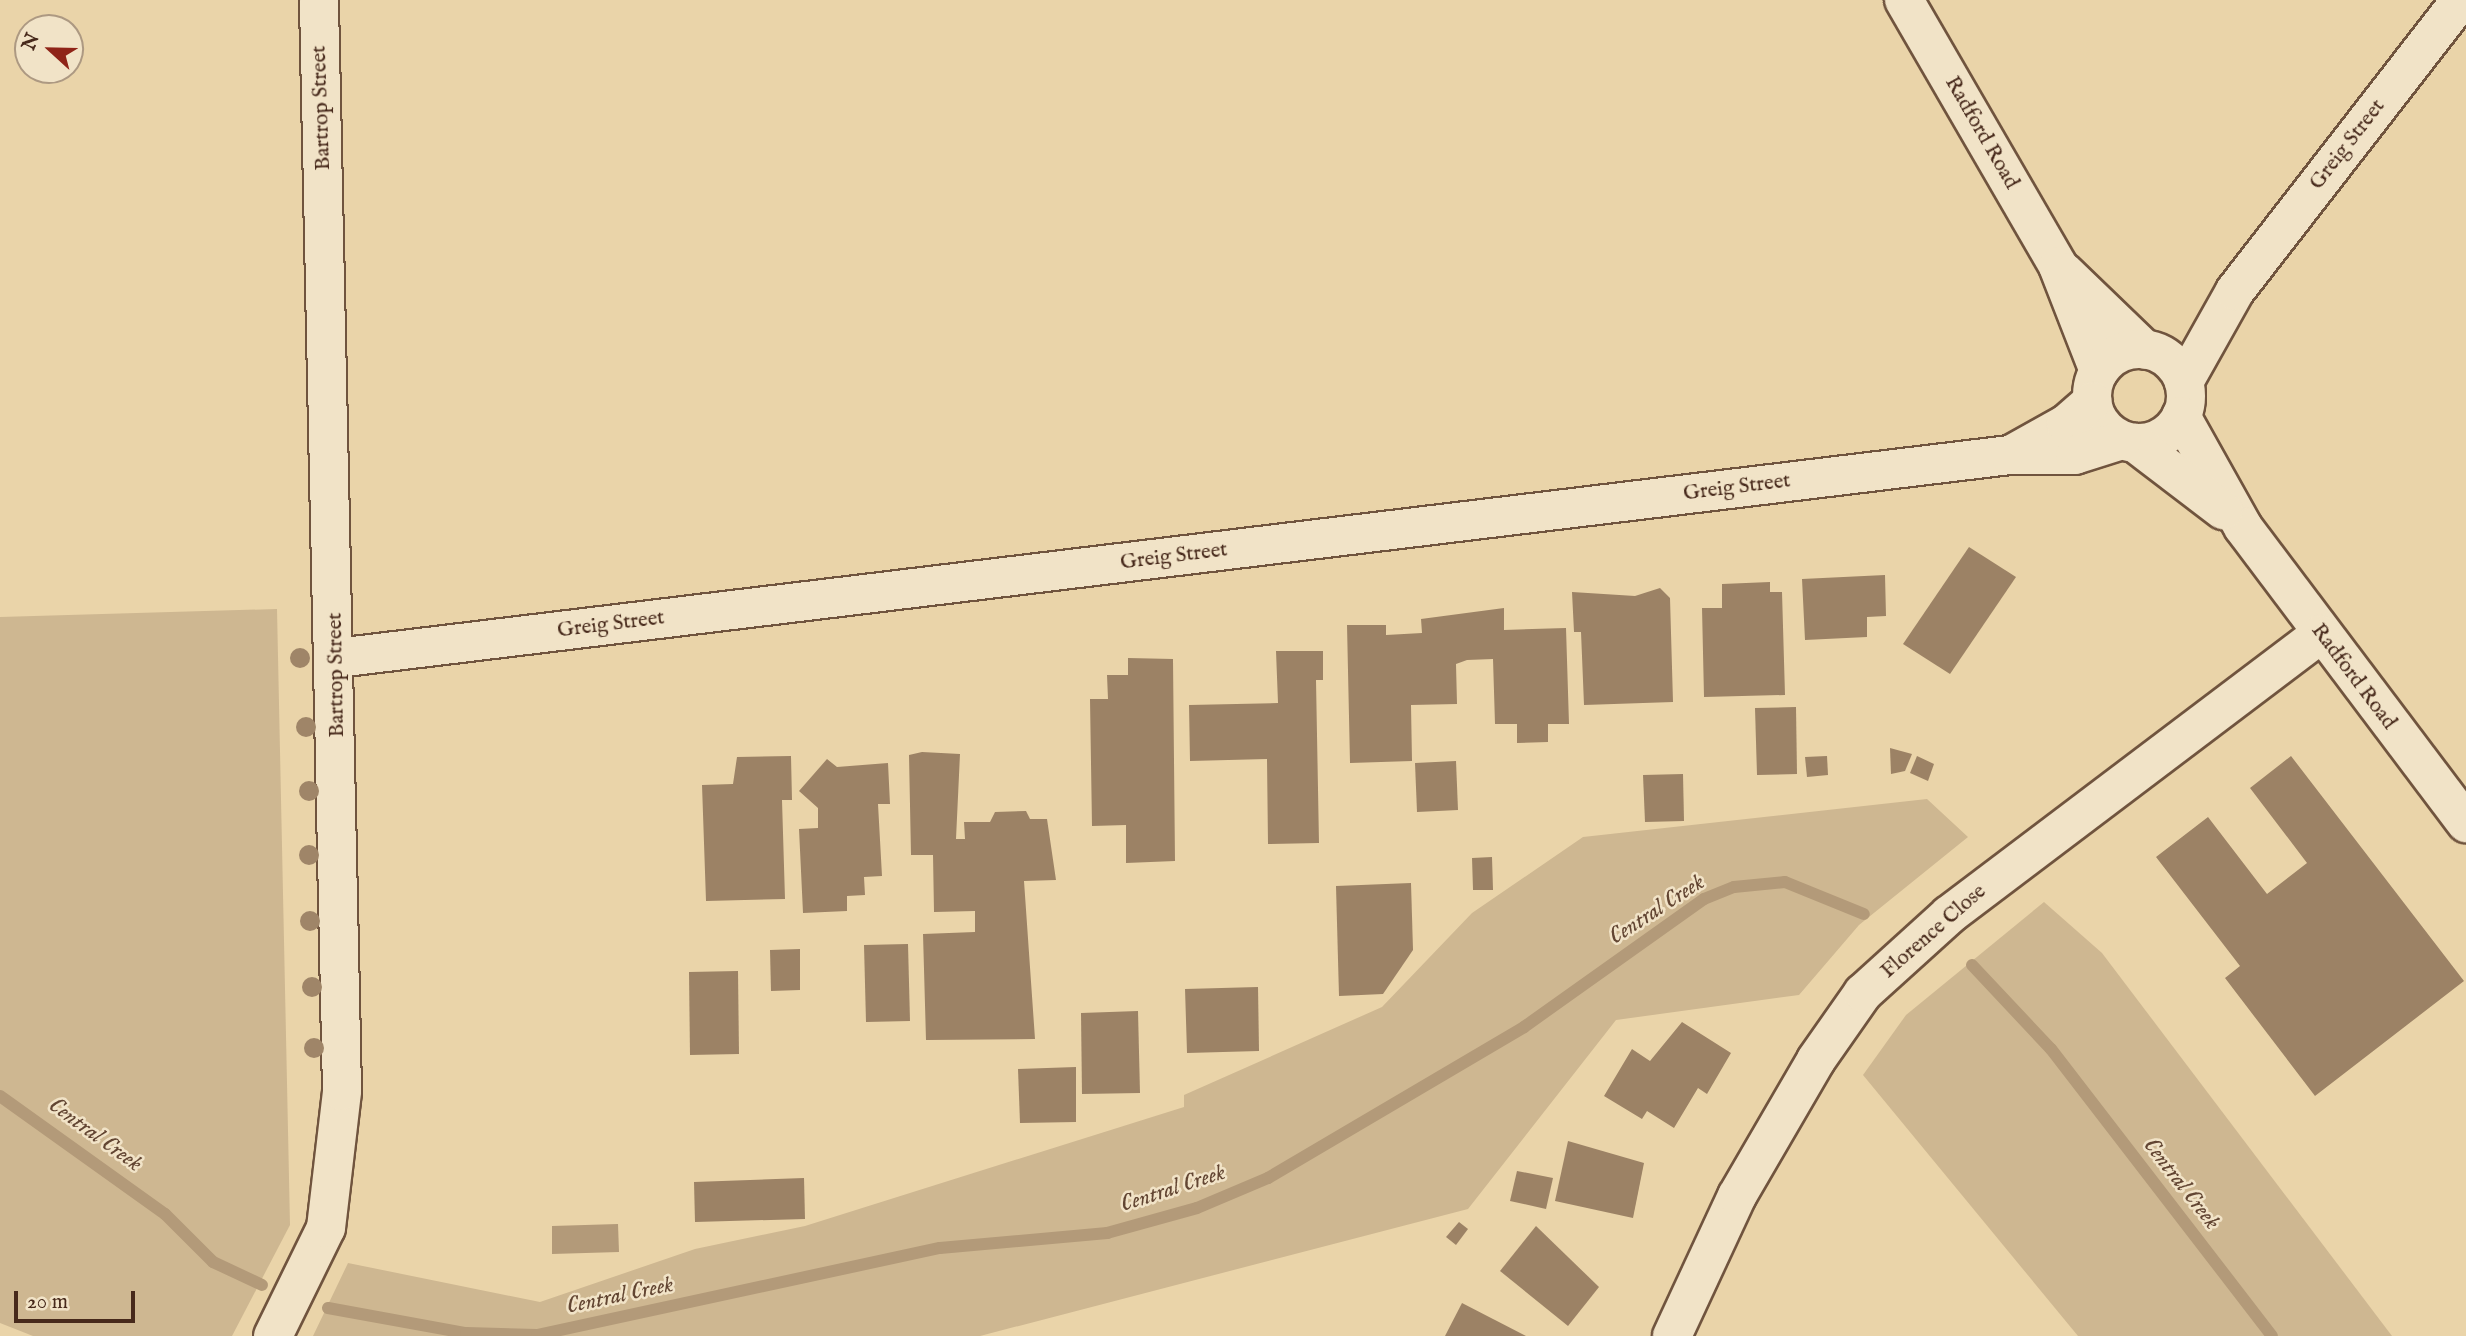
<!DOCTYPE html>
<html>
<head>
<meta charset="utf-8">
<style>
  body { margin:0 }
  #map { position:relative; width:2466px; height:1336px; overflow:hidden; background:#ead4a9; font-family:"IM FELL English",serif }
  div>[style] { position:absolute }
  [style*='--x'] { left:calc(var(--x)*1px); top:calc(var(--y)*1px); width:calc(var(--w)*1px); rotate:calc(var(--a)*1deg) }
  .green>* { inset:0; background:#ceb791 }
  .water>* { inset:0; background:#b39a79 }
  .stream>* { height:12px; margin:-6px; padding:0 6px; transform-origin:6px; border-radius:6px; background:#b39a79 }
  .building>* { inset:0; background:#9c8265 }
  .roads { filter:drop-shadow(2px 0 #70543e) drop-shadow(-2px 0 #70543e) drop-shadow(0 2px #70543e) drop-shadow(0 -2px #70543e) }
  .minor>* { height:38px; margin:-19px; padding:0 19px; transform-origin:19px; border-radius:19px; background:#f1e3c7 }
  .minor>.ring { margin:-19px; padding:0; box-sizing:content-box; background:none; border:38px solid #f1e3c7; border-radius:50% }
  .trees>* { width:20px; height:20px; margin:-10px; border-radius:50%; background:#9f8568 }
  span { translate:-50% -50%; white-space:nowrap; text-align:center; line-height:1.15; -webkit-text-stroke:5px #f1e3c7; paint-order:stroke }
  .street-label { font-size:21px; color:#47291b }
  .water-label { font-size:23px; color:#624532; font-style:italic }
  .north { position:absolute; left:14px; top:14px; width:70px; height:70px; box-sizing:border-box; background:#f1e3c7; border:2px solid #ad9982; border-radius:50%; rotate:292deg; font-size:19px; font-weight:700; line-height:28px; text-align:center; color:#47291b }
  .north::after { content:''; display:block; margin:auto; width:24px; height:32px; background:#8f2418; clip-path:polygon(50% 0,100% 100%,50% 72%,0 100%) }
  .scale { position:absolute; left:14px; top:1291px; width:121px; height:32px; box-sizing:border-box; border:4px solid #47291b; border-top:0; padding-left:9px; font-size:21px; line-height:24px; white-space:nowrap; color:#47291b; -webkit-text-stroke:5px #f1e3c7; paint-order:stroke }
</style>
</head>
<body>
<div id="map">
  <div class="green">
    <div style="clip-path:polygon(277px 609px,290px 1225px,232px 1336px,33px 1336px,0 1323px,0 617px)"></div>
    <div style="clip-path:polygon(1927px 799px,1968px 837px,1859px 925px,1799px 995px,1616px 1020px,1468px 1209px,980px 1336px,313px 1336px,348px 1263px,540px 1302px,695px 1249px,805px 1226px,1184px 1107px,1184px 1095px,1382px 1007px,1472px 913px,1583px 837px)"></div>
    <div style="clip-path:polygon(2044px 902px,2102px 953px,2392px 1336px,2078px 1336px,1863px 1075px,1906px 1015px)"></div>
  </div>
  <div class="water">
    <div style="clip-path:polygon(618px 1224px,619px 1252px,552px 1254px,552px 1226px)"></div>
  </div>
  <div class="stream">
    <div style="--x:1972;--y:965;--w:115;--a:46.8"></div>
    <div style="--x:2051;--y:1049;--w:362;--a:52.4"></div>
    <div style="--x:0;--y:1096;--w:203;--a:35.6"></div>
    <div style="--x:165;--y:1214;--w:68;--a:45"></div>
    <div style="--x:213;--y:1262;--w:54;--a:25.1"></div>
    <div style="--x:328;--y:1308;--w:140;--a:10.3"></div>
    <div style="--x:466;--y:1333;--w:71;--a:1.6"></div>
    <div style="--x:537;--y:1335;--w:412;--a:-12.2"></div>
    <div style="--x:940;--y:1248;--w:168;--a:-5.1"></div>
    <div style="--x:1107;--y:1233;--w:93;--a:-15.5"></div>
    <div style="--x:1197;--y:1208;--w:77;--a:-22.9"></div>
    <div style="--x:1268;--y:1178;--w:297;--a:-30.5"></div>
    <div style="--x:1524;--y:1027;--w:221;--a:-35.4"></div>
    <div style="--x:1704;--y:899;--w:32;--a:-22"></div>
    <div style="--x:1734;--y:887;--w:51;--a:-5.6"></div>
    <div style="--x:1785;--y:882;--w:85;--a:22.1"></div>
  </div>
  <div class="building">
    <div style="clip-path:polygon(1969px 547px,2016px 577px,1950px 674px,1903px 644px)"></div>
    <div style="clip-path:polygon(1885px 575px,1886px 616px,1867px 617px,1867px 637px,1805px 640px,1802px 579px)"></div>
    <div style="clip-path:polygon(1770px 582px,1770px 592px,1782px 592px,1785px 695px,1704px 697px,1702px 608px,1722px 608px,1722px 584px)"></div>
    <div style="clip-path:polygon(1660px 588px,1670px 598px,1673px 702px,1584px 705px,1581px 632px,1574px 632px,1572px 592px,1635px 596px)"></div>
    <div style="clip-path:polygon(1504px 608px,1504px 630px,1566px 628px,1569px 724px,1548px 724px,1548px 742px,1517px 743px,1517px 724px,1495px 724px,1493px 659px,1467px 660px,1456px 664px,1457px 704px,1411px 705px,1412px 761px,1350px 763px,1347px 625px,1386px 625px,1386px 635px,1422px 633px,1421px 619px)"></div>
    <div style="clip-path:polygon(1276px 651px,1323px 651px,1323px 680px,1316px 680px,1319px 843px,1268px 844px,1267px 759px,1190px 761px,1189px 705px,1278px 703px)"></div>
    <div style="clip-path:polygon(1128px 658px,1173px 659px,1175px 861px,1126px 863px,1126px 825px,1092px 826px,1090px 699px,1108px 699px,1107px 675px,1128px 675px)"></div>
    <div style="clip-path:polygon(1796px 707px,1797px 774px,1757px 775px,1755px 708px)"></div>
    <div style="clip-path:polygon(1890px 748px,1912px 754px,1905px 771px,1891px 774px)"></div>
    <div style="clip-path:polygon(922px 752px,960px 754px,956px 839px,965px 839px,964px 822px,990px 822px,995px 812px,1026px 811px,1030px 819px,1047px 819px,1056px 880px,1024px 881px,1035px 1039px,926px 1040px,923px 934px,975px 932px,975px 911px,934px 912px,933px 855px,911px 855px,909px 755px)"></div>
    <div style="clip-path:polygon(791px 756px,792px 800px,782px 800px,785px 899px,706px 901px,702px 785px,733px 784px,737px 757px)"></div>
    <div style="clip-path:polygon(1827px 756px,1828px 775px,1807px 777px,1805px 757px)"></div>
    <div style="clip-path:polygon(1917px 756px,1934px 764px,1928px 781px,1910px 773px)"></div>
    <div style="clip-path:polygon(2291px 756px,2464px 981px,2315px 1096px,2225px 978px,2240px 966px,2156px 857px,2208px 817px,2267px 894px,2307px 863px,2250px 788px)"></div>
    <div style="clip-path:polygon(827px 759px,837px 767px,888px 763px,890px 804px,878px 804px,882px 876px,864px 877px,865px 895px,847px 896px,847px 911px,803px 913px,799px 829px,818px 828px,818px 808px,799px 791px)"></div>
    <div style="clip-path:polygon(1456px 761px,1458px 810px,1417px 812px,1415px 763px)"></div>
    <div style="clip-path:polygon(1683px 774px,1684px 821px,1645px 822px,1643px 775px)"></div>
    <div style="clip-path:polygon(1492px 857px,1493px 890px,1473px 890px,1472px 858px)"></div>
    <div style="clip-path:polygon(1411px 883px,1413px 950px,1383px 994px,1339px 996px,1336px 886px)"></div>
    <div style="clip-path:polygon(908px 944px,910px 1021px,866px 1022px,864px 945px)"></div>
    <div style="clip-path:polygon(800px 949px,800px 990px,771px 991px,770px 950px)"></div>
    <div style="clip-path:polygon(738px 971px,739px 1054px,690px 1055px,689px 972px)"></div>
    <div style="clip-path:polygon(1258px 987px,1259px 1051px,1187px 1053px,1185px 989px)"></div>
    <div style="clip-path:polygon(1138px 1011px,1140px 1093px,1082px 1094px,1081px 1013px)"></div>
    <div style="clip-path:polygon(1682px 1022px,1731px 1053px,1707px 1094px,1698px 1088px,1674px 1128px,1647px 1111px,1642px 1119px,1604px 1096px,1632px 1049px,1650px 1061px)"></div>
    <div style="clip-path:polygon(1076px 1067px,1076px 1122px,1020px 1123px,1018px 1069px)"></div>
    <div style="clip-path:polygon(1568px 1141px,1644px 1163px,1633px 1218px,1555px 1201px)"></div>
    <div style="clip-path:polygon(1517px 1171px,1553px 1178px,1546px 1209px,1510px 1201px)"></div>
    <div style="clip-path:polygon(804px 1178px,805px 1219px,695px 1222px,694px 1182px)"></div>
    <div style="clip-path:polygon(1459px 1222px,1468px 1229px,1456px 1245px,1446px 1237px)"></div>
    <div style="clip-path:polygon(1536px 1226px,1599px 1287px,1568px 1326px,1500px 1271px)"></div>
    <div style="clip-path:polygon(1462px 1303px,1526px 1336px,1445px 1336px)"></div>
  </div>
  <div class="roads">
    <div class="minor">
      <div style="--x:1904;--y:0;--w:307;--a:59.9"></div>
      <div style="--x:2058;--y:266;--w:113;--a:68.7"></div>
      <div style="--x:2064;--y:272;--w:112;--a:43.9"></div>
      <div class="ring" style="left:2092px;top:349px;width:56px;height:56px"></div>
      <div style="--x:2184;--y:382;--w:104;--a:-60.7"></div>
      <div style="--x:2235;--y:291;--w:368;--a:-52.2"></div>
      <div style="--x:2181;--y:416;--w:127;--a:60.8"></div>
      <div style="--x:2243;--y:527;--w:371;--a:53"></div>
      <div style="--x:2135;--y:443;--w:111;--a:37.3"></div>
      <div style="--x:2012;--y:454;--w:62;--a:-29.1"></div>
      <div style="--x:2066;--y:424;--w:35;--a:-41"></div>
      <div style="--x:337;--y:658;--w:1685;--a:-6.92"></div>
      <div style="--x:2010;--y:455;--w:65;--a:0"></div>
      <div style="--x:2075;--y:455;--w:49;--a:-17.7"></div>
      <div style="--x:273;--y:1336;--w:120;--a:-63.9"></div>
      <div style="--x:326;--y:1228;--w:138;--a:-83.3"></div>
      <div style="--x:342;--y:1091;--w:1091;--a:-91.21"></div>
      <div style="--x:1672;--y:1336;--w:154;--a:-65.1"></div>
      <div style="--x:1737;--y:1196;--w:157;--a:-59.8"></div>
      <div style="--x:1816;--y:1060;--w:82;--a:-55"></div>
      <div style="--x:1863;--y:993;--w:116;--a:-42.2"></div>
      <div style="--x:1949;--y:915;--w:465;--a:-37.1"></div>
    </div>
  </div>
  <div class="trees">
    <div style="left:300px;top:658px"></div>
    <div style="left:306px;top:727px"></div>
    <div style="left:309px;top:791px"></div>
    <div style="left:309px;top:855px"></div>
    <div style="left:310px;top:921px"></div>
    <div style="left:312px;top:987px"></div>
    <div style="left:314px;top:1048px"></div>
  </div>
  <div class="street-label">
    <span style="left:322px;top:108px;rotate:-92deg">Bartrop Street</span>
    <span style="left:1981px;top:133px;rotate:60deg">Radford Road</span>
    <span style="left:2348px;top:145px;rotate:-52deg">Greig Street</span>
    <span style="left:1737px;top:488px;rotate:-7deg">Greig Street</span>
    <span style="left:1174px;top:557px;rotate:-7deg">Greig Street</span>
    <span style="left:611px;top:625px;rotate:-7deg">Greig Street</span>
    <span style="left:337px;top:675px;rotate:-91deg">Bartrop Street</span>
    <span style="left:2353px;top:677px;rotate:53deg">Radford Road</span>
    <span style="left:1934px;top:932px;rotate:-41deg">Florence Close</span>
  </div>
  <div class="water-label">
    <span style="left:1657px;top:910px;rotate:-33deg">Central Creek</span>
    <span style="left:95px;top:1135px;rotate:36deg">Central Creek</span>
    <span style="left:2181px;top:1184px;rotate:52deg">Central Creek</span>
    <span style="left:1173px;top:1189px;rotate:-18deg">Central Creek</span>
    <span style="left:620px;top:1296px;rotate:-12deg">Central Creek</span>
  </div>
  <div class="north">N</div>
  <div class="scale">20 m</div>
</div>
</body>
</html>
